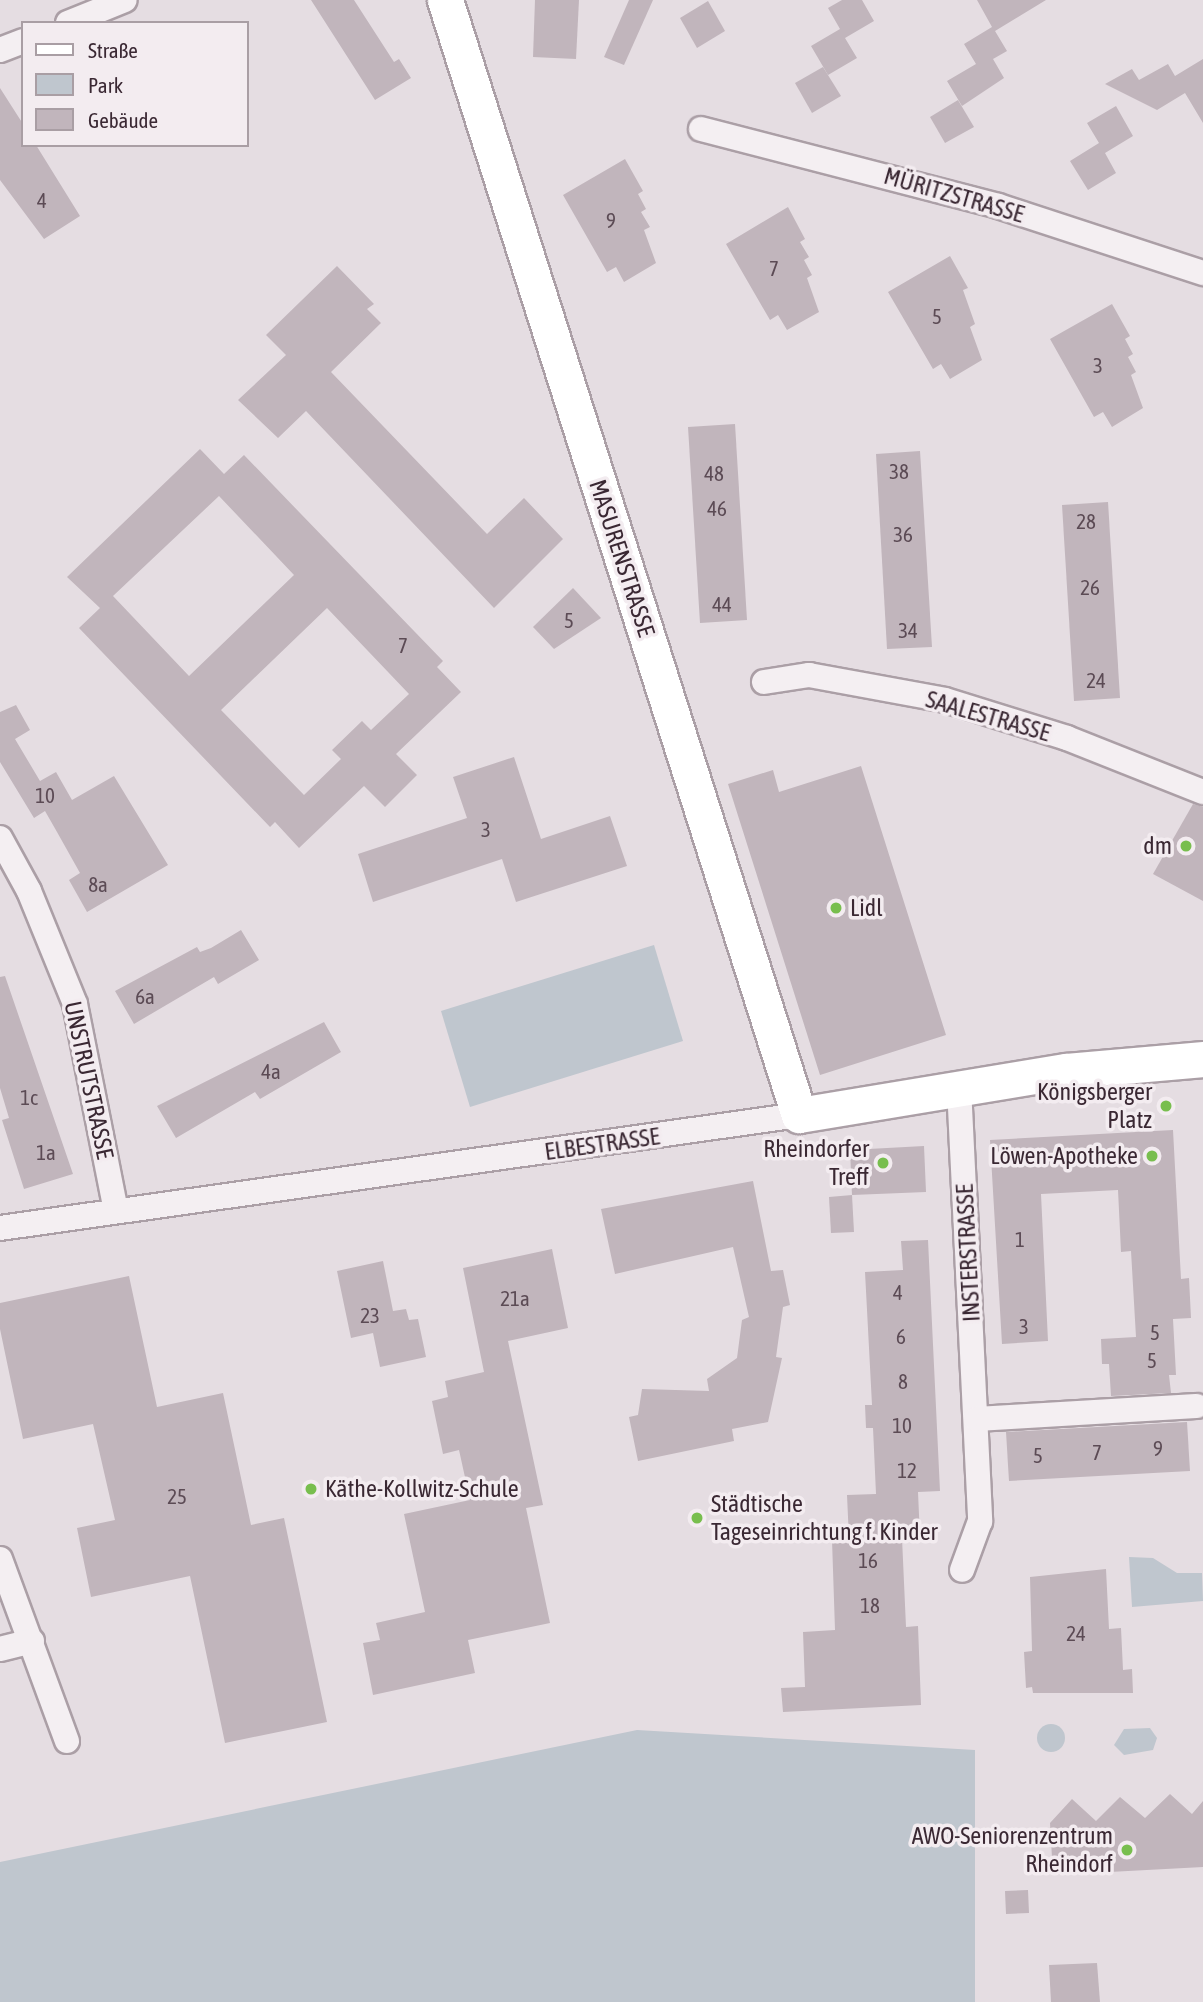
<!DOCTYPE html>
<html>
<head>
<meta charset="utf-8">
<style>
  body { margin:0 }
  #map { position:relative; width:1203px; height:2002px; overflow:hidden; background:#e5dde2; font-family:"Asap Condensed",sans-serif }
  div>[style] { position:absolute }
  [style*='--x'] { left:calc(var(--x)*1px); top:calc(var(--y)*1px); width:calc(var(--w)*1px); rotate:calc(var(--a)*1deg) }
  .green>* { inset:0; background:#bfc6ce }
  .round { border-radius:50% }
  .building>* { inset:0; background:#c1b5bc }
  .roads { filter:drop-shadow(2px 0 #ab9fa6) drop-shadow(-2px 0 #ab9fa6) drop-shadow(0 2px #ab9fa6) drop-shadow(0 -2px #ab9fa6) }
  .minor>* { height:24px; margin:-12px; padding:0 12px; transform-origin:12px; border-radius:12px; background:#f4eff2 }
  .secondary>* { height:35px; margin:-17.5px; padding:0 17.5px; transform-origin:17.5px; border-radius:17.5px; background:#fff }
  .dots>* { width:19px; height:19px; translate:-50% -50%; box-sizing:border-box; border:4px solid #f3ecf0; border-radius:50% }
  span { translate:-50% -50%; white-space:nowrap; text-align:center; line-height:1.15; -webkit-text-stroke:7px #f3ecf0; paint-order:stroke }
  .number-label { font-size:21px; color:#5c4b55 }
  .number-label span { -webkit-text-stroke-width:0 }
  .street-label { font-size:24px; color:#3a2833 }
  .poi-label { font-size:24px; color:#3a2833 }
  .right { translate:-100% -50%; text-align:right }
  .left { translate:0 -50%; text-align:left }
  .legend { position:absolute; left:21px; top:21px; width:228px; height:126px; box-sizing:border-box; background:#f3ecf0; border:2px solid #a99ea4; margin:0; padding:9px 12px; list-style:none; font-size:21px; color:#3a2833 }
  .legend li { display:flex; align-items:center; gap:14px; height:35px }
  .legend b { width:35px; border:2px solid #a99ea4 }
</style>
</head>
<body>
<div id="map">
  <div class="green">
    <div style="clip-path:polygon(654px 945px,683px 1041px,470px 1107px,441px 1011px)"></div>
    <div style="clip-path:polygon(1129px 1557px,1153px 1558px,1177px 1573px,1202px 1573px,1203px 1601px,1132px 1607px)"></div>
    <div class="round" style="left:1037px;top:1724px;width:28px;height:28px"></div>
    <div style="clip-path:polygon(1150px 1728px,1157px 1738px,1153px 1750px,1124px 1755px,1114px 1745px,1124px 1729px)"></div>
    <div style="clip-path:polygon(637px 1730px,975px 1750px,975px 2002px,0 2002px,0 1862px)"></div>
  </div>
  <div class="building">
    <div style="clip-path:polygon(311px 0,354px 0,394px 62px,399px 59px,411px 78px,375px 100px)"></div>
    <div style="clip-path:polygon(535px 0,579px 0,576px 59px,533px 57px)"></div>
    <div style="clip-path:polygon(629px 0,653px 0,624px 65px,604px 57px)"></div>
    <div style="clip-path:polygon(842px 0,862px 0,874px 21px,845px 38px,857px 58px,828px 75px,811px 46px,840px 29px,828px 8px)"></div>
    <div style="clip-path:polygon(977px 0,1046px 0,995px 31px,1007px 51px,993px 59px,1004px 78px,962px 106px,947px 81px,976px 64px,964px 44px,992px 27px)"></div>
    <div style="clip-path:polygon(708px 1px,725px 31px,697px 48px,680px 18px)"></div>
    <div style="clip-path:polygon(1203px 59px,1203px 123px,1185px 93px,1157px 110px,1105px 84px,1132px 69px,1139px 80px,1168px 64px,1175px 76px)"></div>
    <div style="clip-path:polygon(823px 67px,841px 96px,812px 113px,795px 83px)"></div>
    <div style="clip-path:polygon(0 88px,23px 124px,23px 145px,36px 145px,80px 216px,44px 239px,0 180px)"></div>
    <div style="clip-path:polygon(958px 100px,974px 127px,945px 143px,930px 117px)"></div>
    <div style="clip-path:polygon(1116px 106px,1133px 136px,1105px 153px,1116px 173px,1088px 190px,1070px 161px,1099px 143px,1087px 123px)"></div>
    <div style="clip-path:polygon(625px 159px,643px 191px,638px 194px,646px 209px,641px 212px,650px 227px,644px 230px,656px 263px,624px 282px,616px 267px,607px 272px,563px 195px)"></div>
    <div style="clip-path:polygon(788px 207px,805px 239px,800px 242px,809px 257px,804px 260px,812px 275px,807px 278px,819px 312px,787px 330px,778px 315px,770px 320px,726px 244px)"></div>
    <div style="clip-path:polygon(950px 256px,968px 288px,963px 290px,975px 324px,970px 327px,982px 360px,950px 379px,941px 364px,933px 369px,888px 292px)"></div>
    <div style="clip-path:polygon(337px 266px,374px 304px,367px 309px,381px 323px,331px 372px,487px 534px,524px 498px,563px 539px,494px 608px,306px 411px,278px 438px,238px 400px,286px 355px,266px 335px)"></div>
    <div style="clip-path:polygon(1112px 304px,1130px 336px,1125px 339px,1133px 354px,1128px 357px,1136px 372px,1131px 375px,1143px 408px,1112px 427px,1103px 412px,1094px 417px,1050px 339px)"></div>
    <div style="clip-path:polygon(735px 424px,747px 620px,700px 623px,688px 427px)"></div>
    <div style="clip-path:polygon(evenodd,200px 449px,224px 474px,244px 455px,443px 661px,437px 667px,461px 692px,396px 754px,417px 775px,385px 807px,364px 786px,299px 848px,275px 822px,270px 827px,79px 628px,100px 608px,67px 577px,200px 449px,219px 496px,294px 575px,189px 676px,113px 596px,219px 496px,200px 449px,327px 608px,409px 694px,371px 730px,362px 721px,332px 750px,341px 759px,304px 795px,221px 710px,327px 608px)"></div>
    <div style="clip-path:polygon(920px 451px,932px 647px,887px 649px,876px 454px)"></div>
    <div style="clip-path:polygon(1108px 502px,1120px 698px,1074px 701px,1062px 505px)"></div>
    <div style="clip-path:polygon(573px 588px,601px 618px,554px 649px,533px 627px)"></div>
    <div style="clip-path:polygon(16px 705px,30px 730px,15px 739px,40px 781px,56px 772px,72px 800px,114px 776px,168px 865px,87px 912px,69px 880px,80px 873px,57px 832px,45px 811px,34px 818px,0 762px,0 712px)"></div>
    <div style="clip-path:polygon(514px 757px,541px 839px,610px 816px,627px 866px,516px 902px,502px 859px,373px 902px,358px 854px,467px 818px,453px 777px)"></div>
    <div style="clip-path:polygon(861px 766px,946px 1035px,820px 1075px,728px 784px,773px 770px,779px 792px)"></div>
    <div style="clip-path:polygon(1193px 804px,1203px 807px,1203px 901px,1153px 874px)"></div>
    <div style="clip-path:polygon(241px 930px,259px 960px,218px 984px,214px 977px,134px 1024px,115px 991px,197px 947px,200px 952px,211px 948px)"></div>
    <div style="clip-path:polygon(5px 976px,73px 1174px,24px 1189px,2px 1120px,9px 1118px,0 1088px,0 977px)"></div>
    <div style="clip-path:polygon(324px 1022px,341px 1052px,260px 1099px,255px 1092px,176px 1138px,157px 1106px)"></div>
    <div style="clip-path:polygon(1173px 1130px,1181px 1279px,1189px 1278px,1191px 1318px,1173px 1319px,1176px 1375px,1169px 1375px,1171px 1393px,1111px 1396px,1109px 1364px,1102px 1364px,1101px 1339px,1136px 1337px,1131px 1251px,1121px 1252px,1118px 1190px,1041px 1194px,1048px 1341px,1002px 1344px,990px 1140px)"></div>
    <div style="clip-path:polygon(924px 1146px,926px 1192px,852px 1195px,850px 1150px)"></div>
    <div style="clip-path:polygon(753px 1181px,771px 1271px,783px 1270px,790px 1305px,783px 1307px,776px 1357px,782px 1358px,768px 1422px,732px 1429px,734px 1441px,638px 1461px,629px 1417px,638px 1415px,642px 1389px,709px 1391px,707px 1379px,737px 1358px,742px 1320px,749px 1317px,733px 1247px,615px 1274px,601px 1209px)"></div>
    <div style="clip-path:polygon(852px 1195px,854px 1232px,831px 1233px,829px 1197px)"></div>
    <div style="clip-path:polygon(928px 1240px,940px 1491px,918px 1492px,920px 1537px,902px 1538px,906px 1627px,918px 1626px,921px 1705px,783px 1712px,781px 1688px,805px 1687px,803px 1632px,835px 1630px,832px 1540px,849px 1539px,847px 1495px,876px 1494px,873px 1428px,866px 1428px,865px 1405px,872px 1405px,865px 1272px,903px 1270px,901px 1241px)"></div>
    <div style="clip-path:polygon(552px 1249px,568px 1328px,508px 1341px,543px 1505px,526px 1508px,550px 1623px,468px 1640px,475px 1673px,373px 1695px,363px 1643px,380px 1640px,376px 1623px,425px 1612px,404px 1514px,470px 1500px,459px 1450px,443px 1454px,432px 1401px,448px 1397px,445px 1381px,484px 1372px,463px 1268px)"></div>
    <div style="clip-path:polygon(383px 1261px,393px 1311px,406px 1309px,409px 1320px,418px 1319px,426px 1357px,380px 1367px,373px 1333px,351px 1338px,337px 1271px)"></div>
    <div style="clip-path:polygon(129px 1276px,157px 1407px,223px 1393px,251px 1525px,284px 1518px,327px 1722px,225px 1743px,190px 1576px,91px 1597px,77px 1528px,115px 1520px,93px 1424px,23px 1439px,0 1329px,0 1303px)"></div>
    <div style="clip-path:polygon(1187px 1422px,1190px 1471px,1009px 1481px,1006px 1432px)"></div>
    <div style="clip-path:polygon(1106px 1569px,1109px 1629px,1121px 1628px,1123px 1670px,1132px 1669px,1133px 1693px,1033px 1693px,1032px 1687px,1026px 1688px,1024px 1652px,1032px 1651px,1030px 1577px)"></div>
    <div style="clip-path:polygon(1170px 1794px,1192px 1814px,1203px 1801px,1203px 1867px,1053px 1875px,1050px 1823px,1072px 1799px,1096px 1821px,1120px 1797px,1145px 1818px)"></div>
    <div style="clip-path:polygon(1028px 1890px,1029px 1913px,1006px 1914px,1005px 1891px)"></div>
    <div style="clip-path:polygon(1097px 1963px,1100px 2002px,1051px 2002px,1049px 1965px)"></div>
  </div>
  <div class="roads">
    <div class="minor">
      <div style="--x:68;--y:23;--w:61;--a:-22"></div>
      <div style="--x:0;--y:50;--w:25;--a:-21"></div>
      <div style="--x:701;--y:129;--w:307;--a:14.5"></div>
      <div style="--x:998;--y:206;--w:216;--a:18.1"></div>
      <div style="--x:764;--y:682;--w:46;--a:-8.8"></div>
      <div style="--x:809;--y:675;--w:138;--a:10.4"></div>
      <div style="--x:945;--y:700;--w:128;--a:17.3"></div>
      <div style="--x:1067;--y:738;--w:146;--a:21.7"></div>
      <div style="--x:0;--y:838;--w:60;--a:61.3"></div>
      <div style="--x:29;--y:891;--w:122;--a:67.8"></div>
      <div style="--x:75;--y:1004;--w:211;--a:78.8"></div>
      <div style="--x:959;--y:1087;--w:435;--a:87.2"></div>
      <div style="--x:980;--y:1521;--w:52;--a:110.2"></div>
      <div style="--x:0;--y:1228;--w:807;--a:-8.05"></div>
      <div style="--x:976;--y:1419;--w:221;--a:-3.4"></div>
      <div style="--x:0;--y:1559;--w:194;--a:69.8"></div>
      <div style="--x:0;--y:1649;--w:33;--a:-14"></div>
    </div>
    <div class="secondary">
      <div style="--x:445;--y:0;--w:1170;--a:72.39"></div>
      <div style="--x:799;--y:1115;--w:271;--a:-9.4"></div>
      <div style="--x:1066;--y:1071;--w:138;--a:-5"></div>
    </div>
  </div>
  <div class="dots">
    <div style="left:1186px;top:846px;background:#78be4e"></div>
    <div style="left:836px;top:908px;background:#78be4e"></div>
    <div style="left:1166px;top:1106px;background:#78be4e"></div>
    <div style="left:1152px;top:1156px;background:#78be4e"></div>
    <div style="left:883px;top:1163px;background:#78be4e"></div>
    <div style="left:311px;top:1489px;background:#78be4e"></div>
    <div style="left:697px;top:1518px;background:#78be4e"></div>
    <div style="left:1127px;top:1850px;background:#78be4e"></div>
  </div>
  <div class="number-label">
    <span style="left:42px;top:200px">4</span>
    <span style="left:611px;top:220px">9</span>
    <span style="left:774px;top:268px">7</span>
    <span style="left:937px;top:316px">5</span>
    <span style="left:1098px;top:365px">3</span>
    <span style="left:899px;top:471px">38</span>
    <span style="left:714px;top:473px">48</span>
    <span style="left:717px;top:508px">46</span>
    <span style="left:1086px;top:521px">28</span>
    <span style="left:903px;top:534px">36</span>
    <span style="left:1090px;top:587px">26</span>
    <span style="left:722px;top:604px">44</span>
    <span style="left:569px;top:620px">5</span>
    <span style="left:908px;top:630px">34</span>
    <span style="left:403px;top:645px">7</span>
    <span style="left:1096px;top:680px">24</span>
    <span style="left:45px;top:795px">10</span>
    <span style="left:486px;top:829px">3</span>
    <span style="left:98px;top:884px">8a</span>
    <span style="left:145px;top:996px">6a</span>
    <span style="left:271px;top:1071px">4a</span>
    <span style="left:29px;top:1097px">1c</span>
    <span style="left:46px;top:1152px">1a</span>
    <span style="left:1020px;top:1239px">1</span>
    <span style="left:898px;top:1292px">4</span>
    <span style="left:515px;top:1298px">21a</span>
    <span style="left:370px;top:1315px">23</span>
    <span style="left:1024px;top:1326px">3</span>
    <span style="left:1155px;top:1332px">5</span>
    <span style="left:901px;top:1336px">6</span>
    <span style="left:1152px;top:1360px">5</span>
    <span style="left:903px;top:1381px">8</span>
    <span style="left:902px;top:1425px">10</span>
    <span style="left:1158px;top:1448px">9</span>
    <span style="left:1097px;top:1452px">7</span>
    <span style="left:1038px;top:1455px">5</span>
    <span style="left:907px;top:1470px">12</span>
    <span style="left:177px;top:1496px">25</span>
    <span style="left:868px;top:1560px">16</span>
    <span style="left:870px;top:1605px">18</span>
    <span style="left:1076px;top:1633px">24</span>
  </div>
  <div class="street-label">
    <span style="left:954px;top:195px;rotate:16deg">MÜRITZSTRASSE</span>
    <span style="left:622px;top:558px;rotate:72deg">MASURENSTRASSE</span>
    <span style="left:988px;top:716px;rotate:16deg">SAALESTRASSE</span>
    <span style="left:89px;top:1080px;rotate:78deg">UNSTRUTSTRASSE</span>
    <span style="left:602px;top:1144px;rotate:-8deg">ELBESTRASSE</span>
    <span style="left:968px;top:1253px;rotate:-93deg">INSTERSTRASSE</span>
  </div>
  <div class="poi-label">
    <span class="right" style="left:1172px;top:846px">dm</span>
    <span class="left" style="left:850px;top:908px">Lidl</span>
    <span class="right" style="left:1152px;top:1106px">Königsberger<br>Platz</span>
    <span class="right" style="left:869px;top:1163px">Rheindorfer<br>Treff</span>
    <span class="right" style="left:1138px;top:1156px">Löwen-Apotheke</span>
    <span class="left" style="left:325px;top:1489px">Käthe-Kollwitz-Schule</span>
    <span class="left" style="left:711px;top:1518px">Städtische<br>Tageseinrichtung f. Kinder</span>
    <span class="right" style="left:1113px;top:1850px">AWO-Seniorenzentrum<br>Rheindorf</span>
  </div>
  <ul class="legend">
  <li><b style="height:9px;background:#fff"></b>Straße</li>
  <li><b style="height:19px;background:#bfc6ce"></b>Park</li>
  <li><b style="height:19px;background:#c1b5bc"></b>Gebäude</li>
  </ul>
</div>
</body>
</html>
